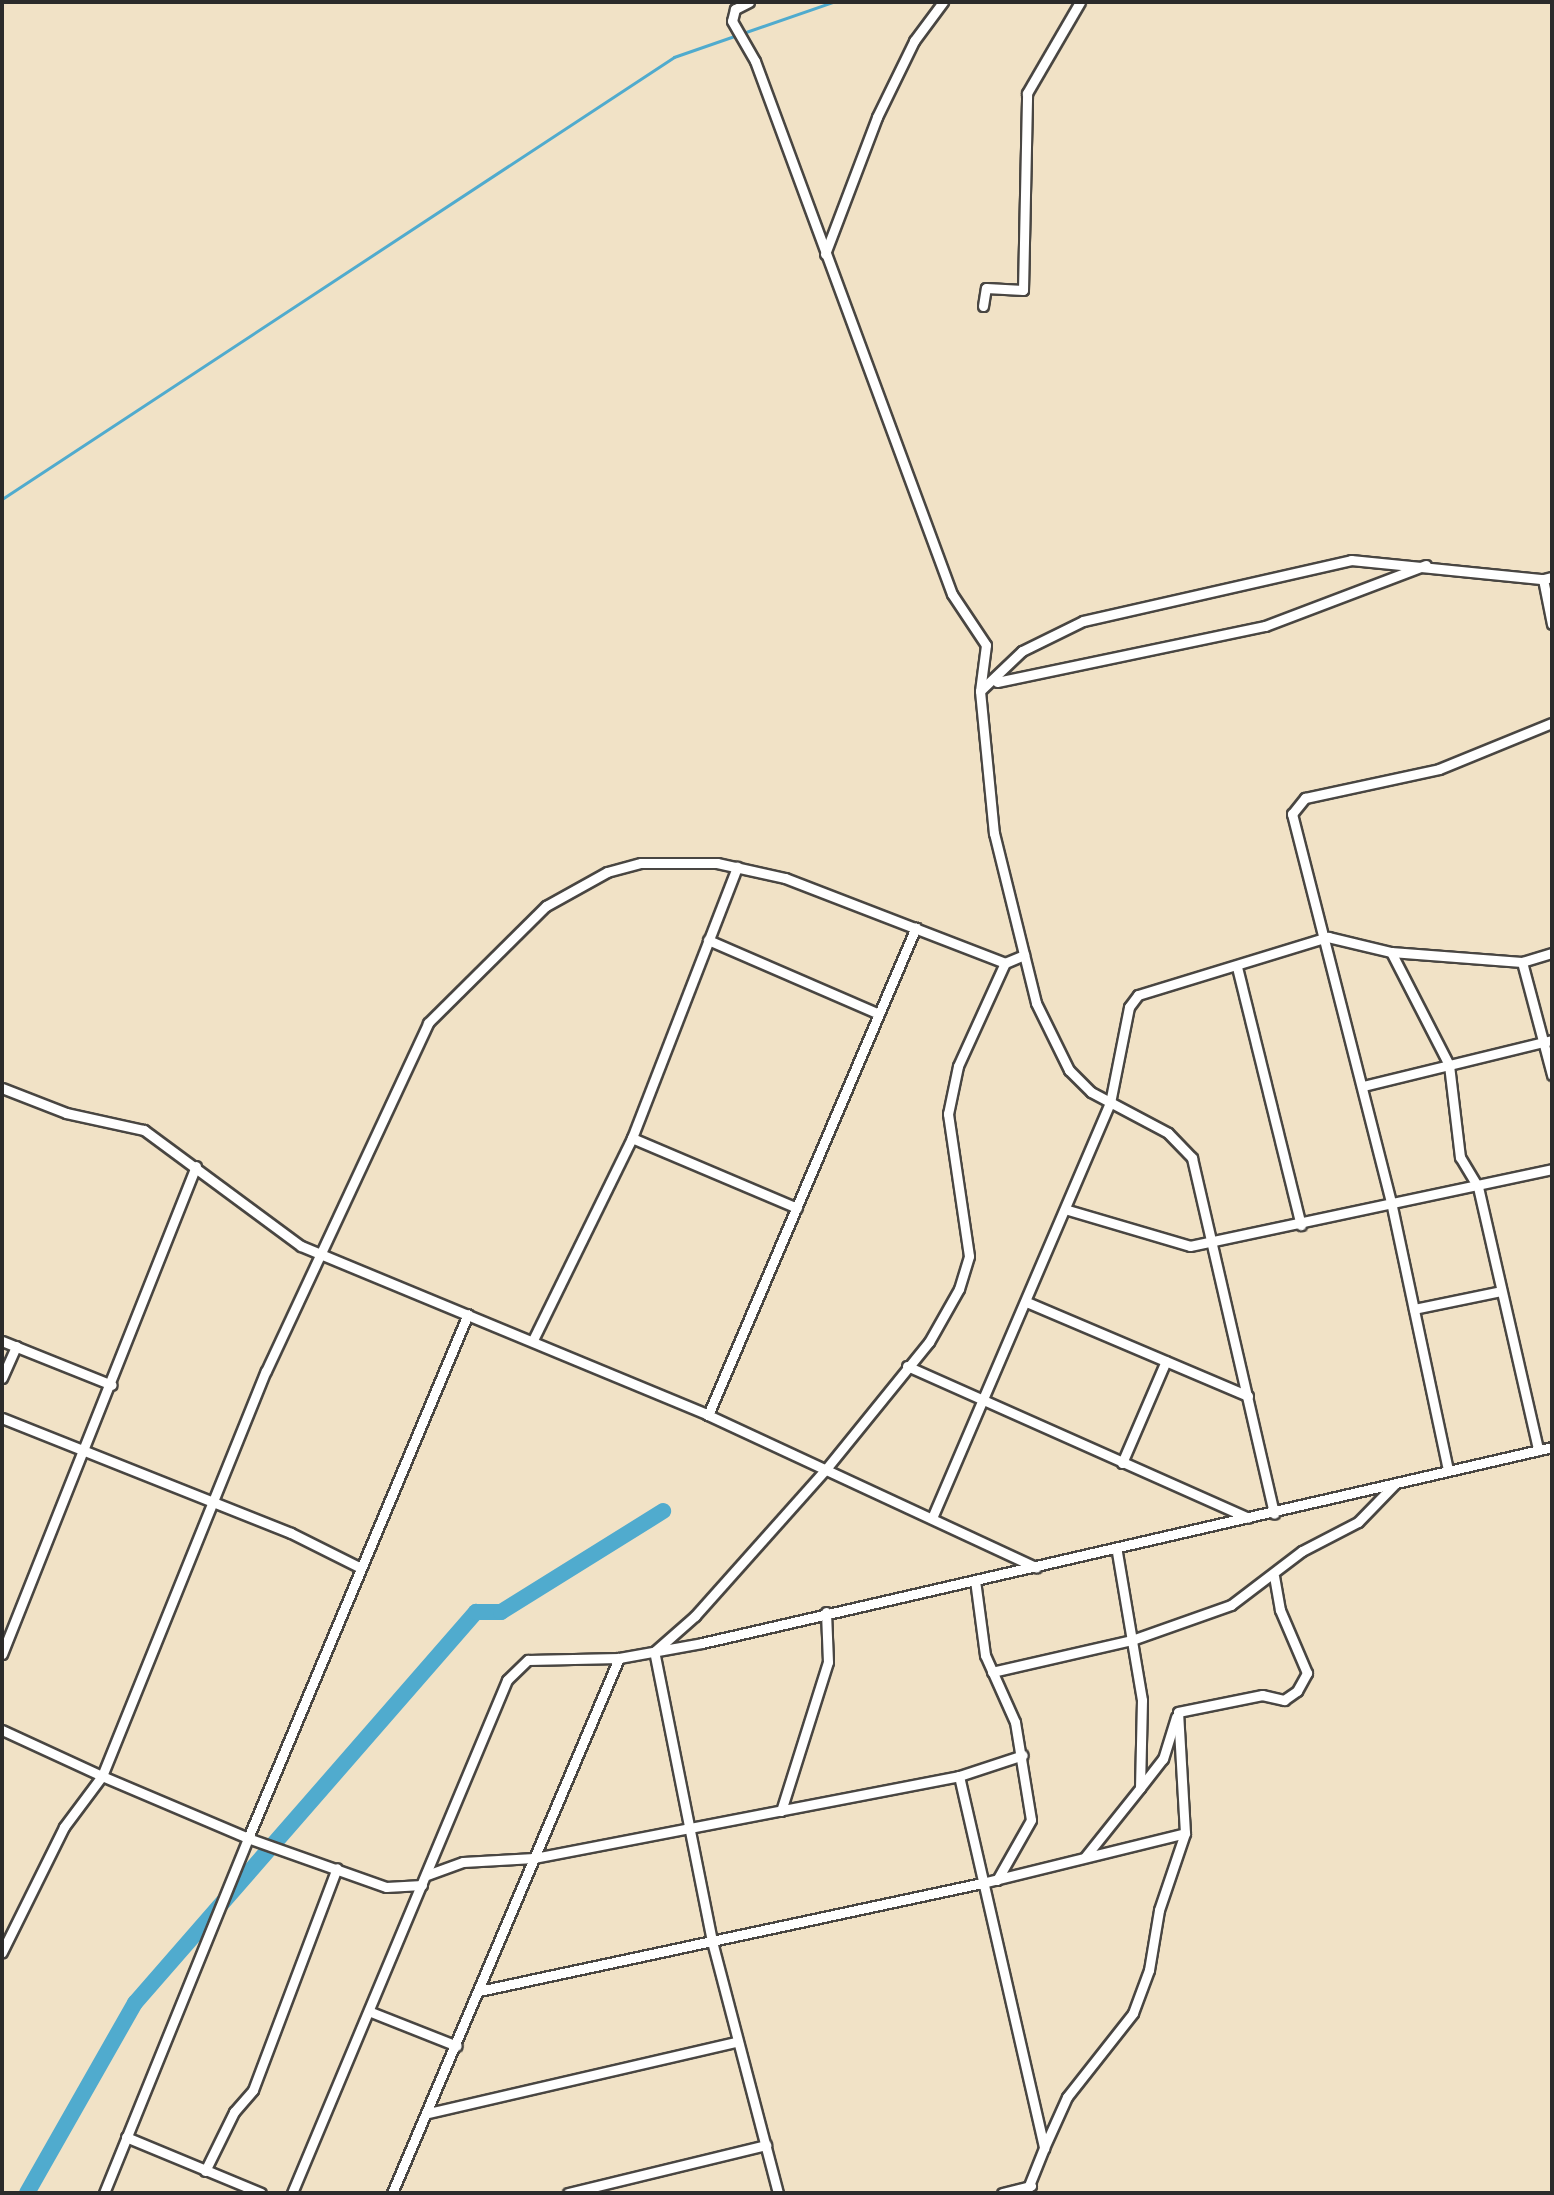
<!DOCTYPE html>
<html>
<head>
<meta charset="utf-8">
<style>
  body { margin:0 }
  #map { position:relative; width:1554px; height:2195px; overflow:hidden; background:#f1e2c6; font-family:"Gochi Hand",sans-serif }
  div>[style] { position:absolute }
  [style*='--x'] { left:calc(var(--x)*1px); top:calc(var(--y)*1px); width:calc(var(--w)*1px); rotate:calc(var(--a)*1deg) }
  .stream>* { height:2.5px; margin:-1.25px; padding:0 1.25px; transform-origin:1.25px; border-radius:1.25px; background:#50abce }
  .river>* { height:16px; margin:-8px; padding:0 8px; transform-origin:8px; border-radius:8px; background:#50abce }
  .roads { filter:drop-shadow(2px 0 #494642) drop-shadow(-2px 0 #494642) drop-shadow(0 2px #494642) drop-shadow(0 -2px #494642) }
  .minor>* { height:9px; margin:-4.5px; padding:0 4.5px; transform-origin:4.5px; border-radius:4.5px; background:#fff }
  span { translate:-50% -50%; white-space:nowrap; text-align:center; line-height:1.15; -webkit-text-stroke:5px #fff; paint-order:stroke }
  .frame { position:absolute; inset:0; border:4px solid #2b2b2b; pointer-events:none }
</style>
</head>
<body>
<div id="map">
  <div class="stream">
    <div style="--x:2;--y:499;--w:804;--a:-33.33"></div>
    <div style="--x:674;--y:57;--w:168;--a:-19.1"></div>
  </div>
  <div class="river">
    <div style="--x:27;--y:2193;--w:219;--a:-60.4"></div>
    <div style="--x:135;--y:2003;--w:519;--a:-48.91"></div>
    <div style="--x:476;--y:1612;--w:25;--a:0"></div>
    <div style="--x:501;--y:1612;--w:191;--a:-31.9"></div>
  </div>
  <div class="roads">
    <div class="minor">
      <div style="--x:749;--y:2;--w:16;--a:153"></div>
      <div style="--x:735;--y:9;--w:12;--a:104"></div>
      <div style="--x:732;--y:21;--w:46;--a:60.1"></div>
      <div style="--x:755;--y:61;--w:568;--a:69.72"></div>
      <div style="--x:952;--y:594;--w:61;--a:56.3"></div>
      <div style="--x:986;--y:645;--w:46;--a:97.4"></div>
      <div style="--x:980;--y:691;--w:143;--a:84.4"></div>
      <div style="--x:994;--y:833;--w:175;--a:76.1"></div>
      <div style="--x:1036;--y:1003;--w:75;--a:63.8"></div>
      <div style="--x:1069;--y:1070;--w:31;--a:45"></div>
      <div style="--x:1091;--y:1092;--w:87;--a:28"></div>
      <div style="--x:1168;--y:1133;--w:35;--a:46"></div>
      <div style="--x:1192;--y:1158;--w:365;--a:77"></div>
      <div style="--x:825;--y:254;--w:147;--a:-69.2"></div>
      <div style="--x:877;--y:117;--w:85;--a:-64"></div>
      <div style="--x:914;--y:41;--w:49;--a:-53.4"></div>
      <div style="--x:983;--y:306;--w:18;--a:-81"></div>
      <div style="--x:986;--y:288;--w:37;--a:3"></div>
      <div style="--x:1023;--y:290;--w:197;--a:-88.8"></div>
      <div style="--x:1027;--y:93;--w:105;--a:-59.8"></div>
      <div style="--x:1552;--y:577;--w:9;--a:167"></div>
      <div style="--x:1543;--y:579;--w:46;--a:78.7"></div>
      <div style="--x:997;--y:682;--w:274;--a:-11.8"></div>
      <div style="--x:1265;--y:626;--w:172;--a:-20.8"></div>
      <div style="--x:980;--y:691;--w:58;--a:-43.6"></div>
      <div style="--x:1022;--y:651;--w:68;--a:-26.2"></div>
      <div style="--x:1083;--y:621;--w:275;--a:-12.8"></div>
      <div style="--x:1351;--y:560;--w:193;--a:5.7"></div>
      <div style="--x:708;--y:940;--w:186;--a:23.4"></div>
      <div style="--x:1391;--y:952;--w:127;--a:62.8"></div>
      <div style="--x:1449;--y:1065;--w:93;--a:83.2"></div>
      <div style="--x:1460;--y:1157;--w:35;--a:59"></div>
      <div style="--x:1478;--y:1187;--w:270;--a:77.1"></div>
      <div style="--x:1522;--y:962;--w:117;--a:75.1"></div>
      <div style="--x:1237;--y:967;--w:266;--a:76.1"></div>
      <div style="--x:1363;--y:1086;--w:195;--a:-13.7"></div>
      <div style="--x:2;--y:1088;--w:69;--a:21.3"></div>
      <div style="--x:66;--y:1113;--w:80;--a:12.3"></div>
      <div style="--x:144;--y:1130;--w:195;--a:36.5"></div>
      <div style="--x:301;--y:1246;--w:441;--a:22.5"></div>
      <div style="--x:708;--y:1415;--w:362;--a:24.9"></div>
      <div style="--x:632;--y:1138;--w:179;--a:23"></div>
      <div style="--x:1068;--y:1210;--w:127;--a:16.4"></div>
      <div style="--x:1190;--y:1246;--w:370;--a:-12"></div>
      <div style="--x:1029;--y:1303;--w:238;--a:23"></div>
      <div style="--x:1414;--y:1309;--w:89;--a:-11.7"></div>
      <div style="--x:533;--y:1340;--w:225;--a:-63.9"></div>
      <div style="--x:632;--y:1138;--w:291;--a:-68.8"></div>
      <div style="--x:2;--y:1341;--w:118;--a:21.8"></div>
      <div style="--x:907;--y:1366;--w:373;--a:24"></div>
      <div style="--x:2;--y:1378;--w:35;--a:-66"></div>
      <div style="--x:708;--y:1415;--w:530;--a:-66.91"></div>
      <div style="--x:2;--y:1418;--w:311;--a:21.7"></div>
      <div style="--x:291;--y:1533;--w:76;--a:26.6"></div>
      <div style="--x:1122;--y:1463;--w:111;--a:-66.7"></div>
      <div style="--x:1448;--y:1470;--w:270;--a:-102"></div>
      <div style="--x:1392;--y:1206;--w:405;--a:-104.3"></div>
      <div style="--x:1292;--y:814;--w:21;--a:-51"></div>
      <div style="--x:1305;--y:798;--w:137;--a:-12.2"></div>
      <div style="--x:1439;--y:769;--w:122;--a:-22.2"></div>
      <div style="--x:932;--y:1518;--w:452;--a:-66.8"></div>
      <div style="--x:1110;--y:1103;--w:98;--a:-78.8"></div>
      <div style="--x:1129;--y:1007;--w:15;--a:-53"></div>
      <div style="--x:1138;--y:995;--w:199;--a:-17"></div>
      <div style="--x:1328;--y:937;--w:65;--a:13.4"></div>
      <div style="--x:1391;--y:952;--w:131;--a:4.4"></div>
      <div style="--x:1522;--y:962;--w:31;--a:-17"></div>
      <div style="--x:975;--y:1580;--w:76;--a:82.4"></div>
      <div style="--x:985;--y:1655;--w:73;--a:65.9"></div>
      <div style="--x:1015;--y:1722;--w:99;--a:80.7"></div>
      <div style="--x:1031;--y:1820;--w:69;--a:119.5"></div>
      <div style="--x:2;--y:1654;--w:525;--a:-68.32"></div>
      <div style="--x:992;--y:1672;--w:144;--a:-12.9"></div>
      <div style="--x:1132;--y:1640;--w:105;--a:-19.5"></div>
      <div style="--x:1231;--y:1605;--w:89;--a:-37.3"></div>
      <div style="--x:1302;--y:1551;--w:63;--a:-27.4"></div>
      <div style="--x:1358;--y:1522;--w:52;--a:-45.8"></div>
      <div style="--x:1178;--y:1712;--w:86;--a:-11.4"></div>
      <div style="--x:1262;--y:1695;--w:23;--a:13"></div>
      <div style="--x:1284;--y:1700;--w:16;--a:-35"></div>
      <div style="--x:1297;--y:1691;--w:21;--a:-61"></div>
      <div style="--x:1307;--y:1673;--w:69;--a:-113.2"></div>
      <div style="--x:1280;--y:1610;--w:34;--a:-100"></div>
      <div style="--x:2;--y:1730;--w:110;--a:24.7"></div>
      <div style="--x:102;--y:1776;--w:64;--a:126.7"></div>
      <div style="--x:64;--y:1827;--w:140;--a:116.4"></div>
      <div style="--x:959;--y:1776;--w:382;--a:77.1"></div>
      <div style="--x:1044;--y:2148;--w:48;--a:111.8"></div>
      <div style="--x:1140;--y:1788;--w:37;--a:-52"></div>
      <div style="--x:1163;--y:1759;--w:44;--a:-72.8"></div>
      <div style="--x:781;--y:1811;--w:156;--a:-72.5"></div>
      <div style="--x:828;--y:1662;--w:50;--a:-92.3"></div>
      <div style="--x:1085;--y:1857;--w:88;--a:-51.4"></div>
      <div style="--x:1140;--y:1788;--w:88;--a:-88.7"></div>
      <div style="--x:1142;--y:1700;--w:150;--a:-99.6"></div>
      <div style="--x:427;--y:1875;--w:38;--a:-20"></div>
      <div style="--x:463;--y:1862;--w:71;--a:-3.2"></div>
      <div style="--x:534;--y:1858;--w:433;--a:-10.9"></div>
      <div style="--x:959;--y:1776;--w:67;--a:-18.2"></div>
      <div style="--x:422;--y:1885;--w:36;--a:177"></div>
      <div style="--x:386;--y:1887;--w:146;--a:-160.5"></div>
      <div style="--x:248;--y:1838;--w:568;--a:-67.23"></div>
      <div style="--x:479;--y:1991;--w:514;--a:-12.12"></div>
      <div style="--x:982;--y:1883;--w:209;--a:-13.8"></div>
      <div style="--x:371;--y:2012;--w:92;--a:21.6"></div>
      <div style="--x:428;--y:2113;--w:316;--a:-13"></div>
      <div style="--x:126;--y:2137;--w:146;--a:22.5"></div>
      <div style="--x:1044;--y:2148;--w:56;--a:-65.7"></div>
      <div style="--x:1067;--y:2097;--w:107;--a:-51.8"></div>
      <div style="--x:1133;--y:2013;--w:46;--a:-69.6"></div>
      <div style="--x:1149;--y:1970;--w:61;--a:-80.5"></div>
      <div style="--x:1159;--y:1910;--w:81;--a:-71.3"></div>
      <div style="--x:1185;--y:1833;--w:121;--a:-93.3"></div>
      <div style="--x:205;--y:2171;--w:66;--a:-63.8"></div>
      <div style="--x:234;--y:2112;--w:29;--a:-49"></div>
      <div style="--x:253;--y:2090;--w:237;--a:-69.3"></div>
      <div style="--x:104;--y:2193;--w:383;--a:-67.9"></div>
      <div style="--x:248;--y:1838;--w:159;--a:-157"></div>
      <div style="--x:102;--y:1776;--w:437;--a:-68"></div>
      <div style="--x:266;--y:1371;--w:384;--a:-65"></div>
      <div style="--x:428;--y:1023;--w:166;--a:-44.8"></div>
      <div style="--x:546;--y:906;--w:70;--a:-29.1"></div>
      <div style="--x:607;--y:872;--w:35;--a:-15"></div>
      <div style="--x:641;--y:863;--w:76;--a:0"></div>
      <div style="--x:717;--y:863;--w:70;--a:12.4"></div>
      <div style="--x:785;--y:878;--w:236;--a:21.1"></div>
      <div style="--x:1005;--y:963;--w:21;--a:-23"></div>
      <div style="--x:292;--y:2193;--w:556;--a:-67.26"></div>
      <div style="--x:507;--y:1680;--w:29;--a:-44"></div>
      <div style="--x:528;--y:1660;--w:91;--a:-1.3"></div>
      <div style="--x:619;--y:1658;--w:84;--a:-10.2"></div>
      <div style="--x:702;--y:1643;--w:872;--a:-12.98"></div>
      <div style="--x:392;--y:2193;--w:581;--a:-67.01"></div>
      <div style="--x:568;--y:2193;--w:204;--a:-13.6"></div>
      <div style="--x:778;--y:2193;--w:260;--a:-104.7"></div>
      <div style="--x:712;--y:1941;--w:295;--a:-101.3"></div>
      <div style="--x:654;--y:1652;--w:55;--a:-41.3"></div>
      <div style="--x:695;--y:1616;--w:197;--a:-48.3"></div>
      <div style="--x:826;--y:1469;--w:164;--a:-51"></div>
      <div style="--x:929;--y:1342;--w:61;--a:-60.5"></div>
      <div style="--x:959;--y:1289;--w:34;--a:-73"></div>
      <div style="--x:969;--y:1256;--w:144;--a:-98.4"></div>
      <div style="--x:948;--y:1114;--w:49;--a:-78.2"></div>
      <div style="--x:958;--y:1066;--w:113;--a:-65.5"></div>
      <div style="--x:1002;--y:2193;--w:30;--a:-14"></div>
    </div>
  </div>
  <div class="frame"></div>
</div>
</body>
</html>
